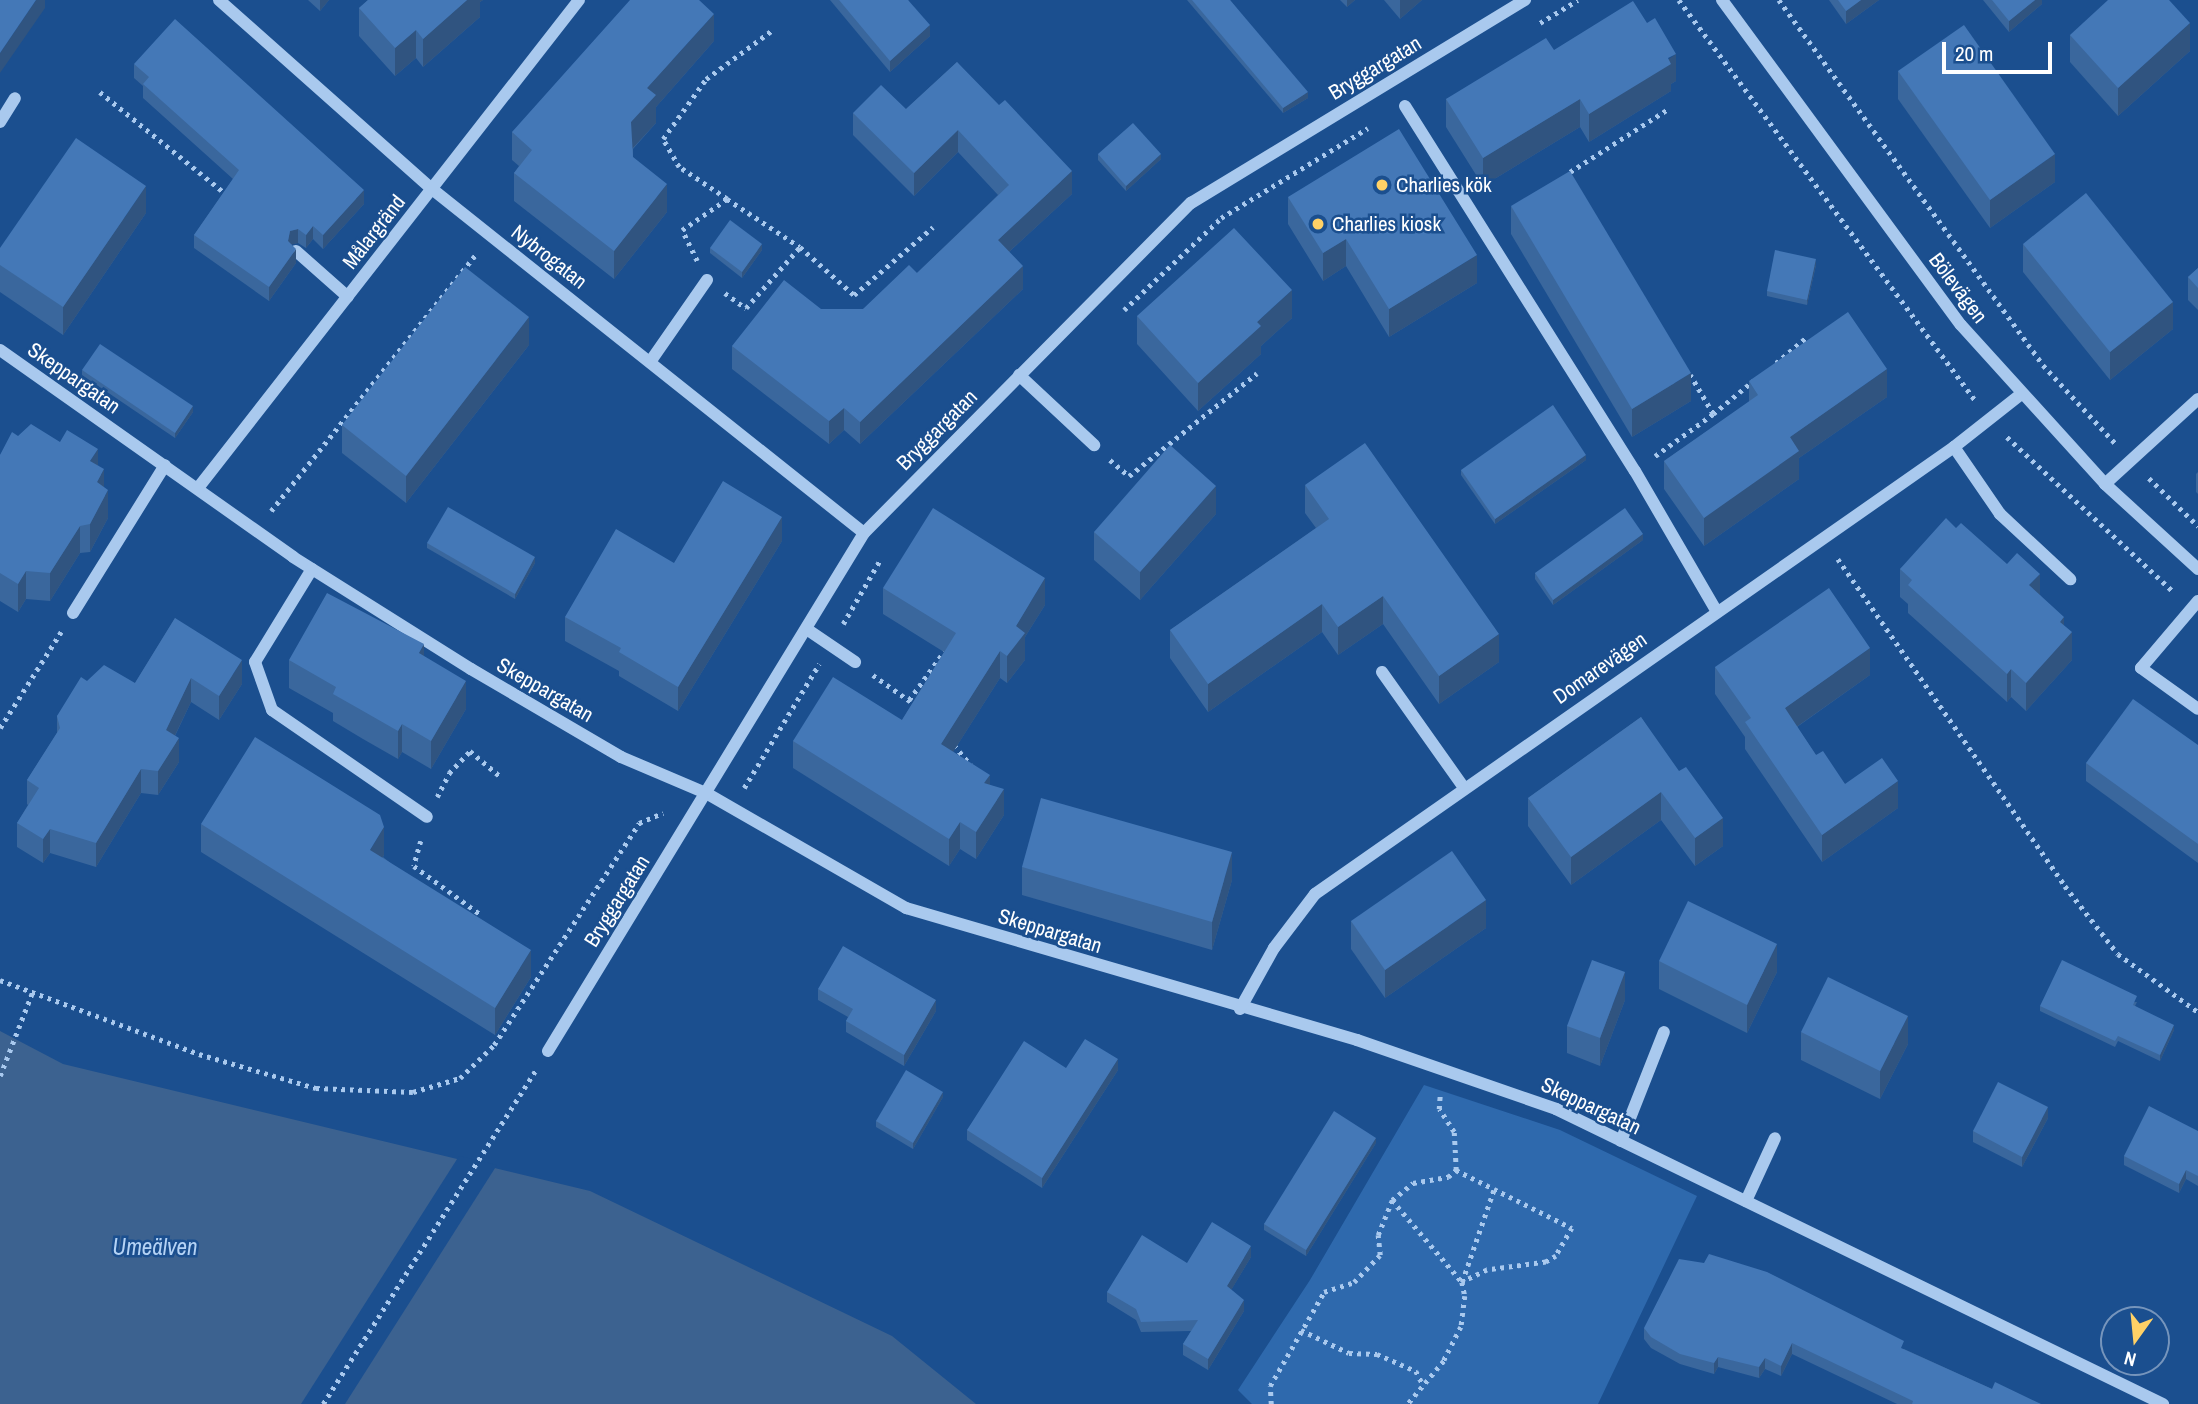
<!DOCTYPE html>
<html>
<head>
<meta charset="utf-8">
<style>
  body { margin:0 }
  #map { position:relative; width:2198px; height:1404px; overflow:hidden; background:#1b4f8f; font-family:"Archivo Narrow",sans-serif }
  div>[style] { position:absolute }
  [style*='--x'] { left:calc(var(--x)*1px); top:calc(var(--y)*1px); width:calc(var(--w)*1px); rotate:calc(var(--a)*1deg) }
  .green>* { inset:0; background:#2e69ad }
  .water>* { inset:0; background:#3c6290 }
  .pier>* { inset:0; background:#1b4f8f }
  .path>* { height:4.5px; margin-top:-2.25px; transform-origin:0; background:repeating-linear-gradient(90deg,#a9c9ee 0 3.5px,transparent 0 8.5px) }
  .minor>* { height:12px; margin:-6px; padding:0 6px; transform-origin:6px; border-radius:6px; background:#a9c9ee }
  .wall>* { inset:0; background:#3a679d }
  .shaded-wall>* { inset:0; background:#305480 }
  .building>* { inset:0; background:#4478b7 }
  .dots>* { width:19px; height:19px; translate:-50% -50%; box-sizing:border-box; border:4px solid #1b4f8f; border-radius:50% }
  span { translate:-50% -50%; white-space:nowrap; text-align:center; line-height:1.15; -webkit-text-stroke:5px #1b4f8f; paint-order:stroke }
  .street-label { font-size:21px; color:#fff }
  .poi-label { font-size:21px; color:#fff }
  .left { translate:0 -50%; text-align:left }
  .water-label { font-size:23px; color:#b5d3f5; font-style:italic }
  .north { position:absolute; left:2100px; top:1306px; width:70px; height:70px; box-sizing:border-box; background:#1b4f8f; border:2px solid #7695bc; border-radius:50%; rotate:195deg; font-size:19px; font-weight:700; line-height:28px; text-align:center; color:#fff }
  .north::after { content:''; display:block; margin:auto; width:24px; height:32px; background:#ffd166; clip-path:polygon(50% 0,100% 100%,50% 72%,0 100%) }
  .scale { position:absolute; left:1942px; top:42px; width:110px; height:32px; box-sizing:border-box; border:4px solid #fff; border-top:0; padding-left:9px; font-size:21px; line-height:24px; white-space:nowrap; color:#fff; -webkit-text-stroke:5px #1b4f8f; paint-order:stroke }
</style>
</head>
<body>
<div id="map">
  <div class="green">
    <div style="clip-path:polygon(1424px 1085px,1560px 1130px,1697px 1196px,1598px 1404px,1252px 1404px,1238px 1390px,1310px 1280px)"></div>
  </div>
  <div class="water">
    <div style="clip-path:polygon(0 1031px,63px 1064px,590px 1191px,892px 1336px,976px 1404px,0 1404px)"></div>
  </div>
  <div class="pier">
    <div style="clip-path:polygon(459px 1156px,497px 1165px,345px 1404px,301px 1404px)"></div>
  </div>
  <div class="path">
    <div style="--x:1679;--y:0;--w:500;--a:53.5"></div>
    <div style="--x:1779;--y:0;--w:450;--a:54.1"></div>
    <div style="--x:2043;--y:365;--w:108;--a:47.3"></div>
    <div style="--x:1540;--y:23;--w:44;--a:-31.2"></div>
    <div style="--x:100;--y:92;--w:164;--a:39"></div>
    <div style="--x:1570;--y:172;--w:117;--a:-32.7"></div>
    <div style="--x:727;--y:199;--w:87;--a:33.3"></div>
    <div style="--x:697;--y:261;--w:34;--a:-116"></div>
    <div style="--x:682;--y:230;--w:55;--a:-34.6"></div>
    <div style="--x:727;--y:199;--w:58;--a:-146.3"></div>
    <div style="--x:679;--y:167;--w:32;--a:-120"></div>
    <div style="--x:663;--y:139;--w:74;--a:-54.4"></div>
    <div style="--x:706;--y:79;--w:81;--a:-36.4"></div>
    <div style="--x:725;--y:293;--w:26;--a:36"></div>
    <div style="--x:746;--y:308;--w:81;--a:-48.5"></div>
    <div style="--x:800;--y:247;--w:72;--a:41.6"></div>
    <div style="--x:854;--y:295;--w:104;--a:-40.7"></div>
    <div style="--x:1124;--y:310;--w:134;--a:-43.5"></div>
    <div style="--x:1221;--y:218;--w:172;--a:-31.5"></div>
    <div style="--x:1776;--y:363;--w:38;--a:-40"></div>
    <div style="--x:1713;--y:414;--w:52;--a:-39.5"></div>
    <div style="--x:2007;--y:437;--w:229;--a:42.9"></div>
    <div style="--x:1655;--y:456;--w:72;--a:-35.9"></div>
    <div style="--x:1713;--y:414;--w:45;--a:-120.5"></div>
    <div style="--x:1110;--y:460;--w:25;--a:40"></div>
    <div style="--x:1129;--y:476;--w:164;--a:-38.8"></div>
    <div style="--x:2149;--y:478;--w:69;--a:44.4"></div>
    <div style="--x:271;--y:511;--w:330;--a:-51.4"></div>
    <div style="--x:1838;--y:559;--w:398;--a:55.2"></div>
    <div style="--x:2065;--y:886;--w:86;--a:52.1"></div>
    <div style="--x:2118;--y:954;--w:99;--a:35.9"></div>
    <div style="--x:843;--y:624;--w:72;--a:-59.9"></div>
    <div style="--x:873;--y:675;--w:54;--a:35.2"></div>
    <div style="--x:909;--y:700;--w:62;--a:-54.2"></div>
    <div style="--x:0;--y:728;--w:114;--a:-57.6"></div>
    <div style="--x:954;--y:745;--w:26;--a:50"></div>
    <div style="--x:744;--y:788;--w:145;--a:-58.8"></div>
    <div style="--x:437;--y:797;--w:27;--a:-63"></div>
    <div style="--x:449;--y:773;--w:30;--a:-46"></div>
    <div style="--x:470;--y:751;--w:39;--a:40"></div>
    <div style="--x:421;--y:841;--w:26;--a:106"></div>
    <div style="--x:414;--y:866;--w:82;--a:36"></div>
    <div style="--x:0;--y:980;--w:212;--a:20.4"></div>
    <div style="--x:199;--y:1054;--w:122;--a:16.2"></div>
    <div style="--x:316;--y:1088;--w:97;--a:2.4"></div>
    <div style="--x:413;--y:1092;--w:49;--a:-16.6"></div>
    <div style="--x:460;--y:1078;--w:47;--a:-44.1"></div>
    <div style="--x:494;--y:1045;--w:265;--a:-56.8"></div>
    <div style="--x:639;--y:823;--w:26;--a:-23"></div>
    <div style="--x:0;--y:1076;--w:89;--a:-68.9"></div>
    <div style="--x:1456;--y:1170;--w:42;--a:26.6"></div>
    <div style="--x:1494;--y:1189;--w:87;--a:26.6"></div>
    <div style="--x:1572;--y:1228;--w:32;--a:120"></div>
    <div style="--x:1556;--y:1256;--w:12;--a:149"></div>
    <div style="--x:1546;--y:1262;--w:60;--a:172.3"></div>
    <div style="--x:1487;--y:1270;--w:28;--a:154"></div>
    <div style="--x:1462;--y:1282;--w:98;--a:-71"></div>
    <div style="--x:1392;--y:1200;--w:108;--a:49.5"></div>
    <div style="--x:1462;--y:1282;--w:14;--a:78"></div>
    <div style="--x:1465;--y:1296;--w:31;--a:97"></div>
    <div style="--x:1461;--y:1327;--w:38;--a:117"></div>
    <div style="--x:1444;--y:1361;--w:56;--a:129.9"></div>
    <div style="--x:1301;--y:1330;--w:53;--a:25.6"></div>
    <div style="--x:1349;--y:1353;--w:28;--a:2"></div>
    <div style="--x:1377;--y:1354;--w:43;--a:23.6"></div>
    <div style="--x:1416;--y:1371;--w:13;--a:63"></div>
    <div style="--x:323;--y:1404;--w:395;--a:-57.5"></div>
    <div style="--x:1271;--y:1404;--w:18;--a:-93"></div>
    <div style="--x:1270;--y:1386;--w:108;--a:-60.1"></div>
    <div style="--x:1324;--y:1292;--w:32;--a:-18"></div>
    <div style="--x:1354;--y:1282;--w:37;--a:-46"></div>
    <div style="--x:1380;--y:1255;--w:20;--a:-96"></div>
    <div style="--x:1378;--y:1235;--w:38;--a:-68"></div>
    <div style="--x:1392;--y:1200;--w:27;--a:-39"></div>
    <div style="--x:1413;--y:1183;--w:36;--a:-10"></div>
    <div style="--x:1448;--y:1177;--w:11;--a:-41"></div>
    <div style="--x:1456;--y:1170;--w:38;--a:-93"></div>
    <div style="--x:1454;--y:1132;--w:27;--a:-123"></div>
    <div style="--x:1439;--y:1109;--w:15;--a:-86"></div>
  </div>
  <div class="minor">
    <div style="--x:219;--y:0;--w:285;--a:41.6"></div>
    <div style="--x:432;--y:189;--w:552;--a:38.53"></div>
    <div style="--x:1722;--y:0;--w:403;--a:53.7"></div>
    <div style="--x:1961;--y:325;--w:215;--a:47.8"></div>
    <div style="--x:2105;--y:484;--w:126;--a:42.4"></div>
    <div style="--x:1405;--y:106;--w:431;--a:57.8"></div>
    <div style="--x:1635;--y:471;--w:161;--a:59.8"></div>
    <div style="--x:0;--y:122;--w:28;--a:-58"></div>
    <div style="--x:296;--y:251;--w:69;--a:41.5"></div>
    <div style="--x:0;--y:350;--w:359;--a:35.2"></div>
    <div style="--x:293;--y:557;--w:210;--a:32.2"></div>
    <div style="--x:471;--y:669;--w:174;--a:30.4"></div>
    <div style="--x:621;--y:757;--w:92;--a:23"></div>
    <div style="--x:706;--y:793;--w:231;--a:29.9"></div>
    <div style="--x:906;--y:908;--w:470;--a:16.3"></div>
    <div style="--x:1357;--y:1040;--w:211;--a:19.1"></div>
    <div style="--x:1556;--y:1109;--w:675;--a:25.92"></div>
    <div style="--x:650;--y:362;--w:100;--a:-55.2"></div>
    <div style="--x:1019;--y:375;--w:103;--a:43"></div>
    <div style="--x:1954;--y:447;--w:81;--a:55.5"></div>
    <div style="--x:2000;--y:514;--w:96;--a:42.9"></div>
    <div style="--x:2105;--y:484;--w:126;--a:-42.4"></div>
    <div style="--x:198;--y:488;--w:619;--a:-52.02"></div>
    <div style="--x:312;--y:569;--w:109;--a:121.5"></div>
    <div style="--x:255;--y:662;--w:51;--a:70.5"></div>
    <div style="--x:272;--y:710;--w:188;--a:34.6"></div>
    <div style="--x:2198;--y:601;--w:88;--a:130.4"></div>
    <div style="--x:2141;--y:668;--w:70;--a:35.7"></div>
    <div style="--x:73;--y:613;--w:174;--a:-58.1"></div>
    <div style="--x:808;--y:630;--w:57;--a:34.2"></div>
    <div style="--x:1382;--y:672;--w:142;--a:54.7"></div>
    <div style="--x:1240;--y:1009;--w:70;--a:-60.9"></div>
    <div style="--x:1274;--y:948;--w:68;--a:-52.8"></div>
    <div style="--x:1315;--y:894;--w:780;--a:-34.97"></div>
    <div style="--x:1954;--y:447;--w:84;--a:-38.2"></div>
    <div style="--x:548;--y:1051;--w:607;--a:-58.62"></div>
    <div style="--x:864;--y:533;--w:465;--a:-45.3"></div>
    <div style="--x:1191;--y:203;--w:391;--a:-31.3"></div>
    <div style="--x:1621;--y:1141;--w:117;--a:-68.5"></div>
    <div style="--x:1746;--y:1201;--w:69;--a:-65.3"></div>
  </div>
  <div class="wall">
    <div style="clip-path:polygon(308px 0,329px 0,320px 11px)"></div>
    <div style="clip-path:polygon(368px 0,483px 0,480px 2px,480px 17px,423px 67px,416px 58px,395px 76px,359px 36px,359px 8px)"></div>
    <div style="clip-path:polygon(830px 0,908px 0,930px 36px,890px 72px)"></div>
    <div style="clip-path:polygon(1187px 0,1230px 0,1308px 98px,1283px 113px)"></div>
    <div style="clip-path:polygon(1340px 0,1355px 0,1347px 7px)"></div>
    <div style="clip-path:polygon(1384px 0,1422px 0,1400px 19px)"></div>
    <div style="clip-path:polygon(1829px 0,1879px 0,1846px 24px)"></div>
    <div style="clip-path:polygon(1983px 0,2042px 0,2042px 4px,2009px 32px)"></div>
    <div style="clip-path:polygon(2070px 35px,2190px 51px,2118px 116px,2070px 62px)"></div>
    <div style="clip-path:polygon(714px 41px,656px 107px,656px 123px,633px 149px,633px 157px,667px 212px,614px 279px,514px 201px,514px 173px,519px 166px,512px 160px,512px 132px)"></div>
    <div style="clip-path:polygon(1554px 50px,1676px 81px,1671px 84px,1671px 91px,1589px 142px,1580px 127px,1483px 186px,1446px 127px,1446px 99px)"></div>
    <div style="clip-path:polygon(957px 62px,1072px 194px,1009px 252px,1023px 289px,860px 444px,844px 430px,829px 444px,732px 369px,732px 346px,821px 309px,863px 309px,917px 273px,998px 195px,958px 152px,914px 196px,853px 135px,853px 113px,906px 109px)"></div>
    <div style="clip-path:polygon(134px 64px,364px 204px,323px 249px,313px 239px,306px 248px,298px 243px,292px 244px,296px 263px,269px 301px,194px 248px,194px 235px,233px 179px,143px 98px,143px 86px,134px 78px)"></div>
    <div style="clip-path:polygon(1898px 71px,2055px 182px,1990px 228px,1898px 99px)"></div>
    <div style="clip-path:polygon(1098px 154px,1161px 159px,1126px 191px,1098px 160px)"></div>
    <div style="clip-path:polygon(1288px 197px,1477px 283px,1389px 337px,1346px 266px,1323px 281px,1288px 224px)"></div>
    <div style="clip-path:polygon(1511px 206px,1691px 401px,1632px 437px,1511px 234px)"></div>
    <div style="clip-path:polygon(146px 213px,63px 335px,0 292px,0 248px)"></div>
    <div style="clip-path:polygon(2023px 244px,2173px 329px,2110px 380px,2023px 272px)"></div>
    <div style="clip-path:polygon(710px 248px,762px 250px,742px 278px,710px 253px)"></div>
    <div style="clip-path:polygon(1816px 265px,1807px 305px,1767px 296px,1767px 291px)"></div>
    <div style="clip-path:polygon(2198px 268px,2198px 310px,2188px 300px,2188px 277px)"></div>
    <div style="clip-path:polygon(1137px 316px,1292px 318px,1261px 346px,1261px 354px,1198px 411px,1137px 344px)"></div>
    <div style="clip-path:polygon(529px 345px,406px 503px,342px 453px,342px 425px)"></div>
    <div style="clip-path:polygon(82px 370px,193px 412px,175px 438px,82px 375px)"></div>
    <div style="clip-path:polygon(1749px 381px,1887px 397px,1799px 458px,1799px 479px,1704px 546px,1664px 489px,1664px 461px,1749px 402px)"></div>
    <div style="clip-path:polygon(18px 436px,98px 465px,104px 487px,108px 518px,90px 552px,80px 553px,50px 601px,26px 599px,18px 612px,0 601px,0 455px)"></div>
    <div style="clip-path:polygon(1586px 460px,1495px 524px,1461px 475px,1461px 470px)"></div>
    <div style="clip-path:polygon(2198px 472px,2198px 494px,2196px 492px,2196px 474px)"></div>
    <div style="clip-path:polygon(1305px 485px,1499px 662px,1439px 704px,1383px 624px,1338px 655px,1322px 632px,1208px 712px,1170px 658px,1170px 630px,1316px 528px,1305px 513px)"></div>
    <div style="clip-path:polygon(1216px 514px,1140px 600px,1094px 560px,1094px 532px)"></div>
    <div style="clip-path:polygon(1956px 528px,2040px 595px,2064px 626px,2072px 660px,2026px 711px,2011px 697px,2007px 702px,1908px 613px,1908px 604px,1900px 597px,1900px 569px)"></div>
    <div style="clip-path:polygon(1643px 540px,1553px 605px,1535px 579px,1535px 573px)"></div>
    <div style="clip-path:polygon(782px 541px,678px 711px,619px 676px,619px 671px,565px 641px,565px 617px,674px 563px)"></div>
    <div style="clip-path:polygon(427px 543px,535px 563px,515px 599px,427px 548px)"></div>
    <div style="clip-path:polygon(883px 588px,1045px 605px,1025px 637px,1025px 660px,1007px 683px,1000px 678px,953px 752px,990px 785px,1004px 815px,976px 859px,960px 849px,949px 866px,793px 768px,793px 741px,902px 720px,944px 652px,883px 614px)"></div>
    <div style="clip-path:polygon(175px 618px,242px 684px,219px 720px,191px 702px,175px 736px,179px 762px,158px 795px,141px 793px,96px 867px,50px 853px,43px 863px,17px 847px,17px 823px,28px 805px,27px 804px,27px 780px,57px 733px,57px 716px,87px 681px,135px 683px)"></div>
    <div style="clip-path:polygon(424px 657px,466px 709px,431px 769px,402px 752px,398px 759px,363px 739px,333px 721px,333px 713px,289px 688px,289px 660px)"></div>
    <div style="clip-path:polygon(1715px 667px,1870px 675px,1797px 727px,1816px 755px,1845px 784px,1898px 808px,1822px 862px,1745px 749px,1745px 737px,1715px 694px)"></div>
    <div style="clip-path:polygon(1641px 717px,1723px 846px,1695px 866px,1661px 820px,1571px 885px,1528px 826px,1528px 798px)"></div>
    <div style="clip-path:polygon(2198px 745px,2198px 863px,2086px 781px,2086px 763px)"></div>
    <div style="clip-path:polygon(201px 824px,384px 855px,383px 857px,531px 977px,495px 1035px,201px 852px)"></div>
    <div style="clip-path:polygon(1022px 867px,1232px 880px,1212px 950px,1022px 895px)"></div>
    <div style="clip-path:polygon(1351px 921px,1486px 928px,1385px 998px,1351px 949px)"></div>
    <div style="clip-path:polygon(1659px 961px,1777px 972px,1747px 1033px,1659px 989px)"></div>
    <div style="clip-path:polygon(818px 989px,936px 1011px,904px 1066px,846px 1032px,846px 1021px,848px 1017px,818px 1000px)"></div>
    <div style="clip-path:polygon(1625px 1000px,1600px 1066px,1567px 1053px,1567px 1026px)"></div>
    <div style="clip-path:polygon(2137px 1002px,2135px 1006px,2174px 1030px,2160px 1061px,2118px 1041px,2115px 1047px,2040px 1011px,2040px 1006px)"></div>
    <div style="clip-path:polygon(1801px 1032px,1908px 1044px,1880px 1099px,1801px 1060px)"></div>
    <div style="clip-path:polygon(1066px 1068px,1118px 1070px,1042px 1188px,967px 1140px,967px 1130px)"></div>
    <div style="clip-path:polygon(943px 1097px,913px 1149px,876px 1127px,876px 1121px)"></div>
    <div style="clip-path:polygon(2048px 1118px,2022px 1167px,1973px 1142px,1973px 1131px)"></div>
    <div style="clip-path:polygon(2198px 1131px,2198px 1186px,2186px 1179px,2179px 1193px,2124px 1165px,2124px 1156px)"></div>
    <div style="clip-path:polygon(1376px 1143px,1306px 1256px,1264px 1230px,1264px 1224px)"></div>
    <div style="clip-path:polygon(1251px 1257px,1231px 1290px,1244px 1311px,1208px 1370px,1183px 1355px,1183px 1344px,1191px 1331px,1141px 1332px,1136px 1320px,1107px 1302px,1107px 1292px,1187px 1263px)"></div>
    <div style="clip-path:polygon(1644px 1328px,1904px 1349px,1992px 1389px,2041px 1404px,1897px 1404px,1792px 1354px,1781px 1376px,1765px 1369px,1759px 1378px,1718px 1367px,1714px 1374px,1680px 1364px,1651px 1348px,1644px 1339px)"></div>
  </div>
  <div class="shaded-wall">
    <div style="clip-path:polygon(36px 0,45px 0,45px 8px,0 73px,0 53px)"></div>
    <div style="clip-path:polygon(320px 0,329px 0,320px 11px)"></div>
    <div style="clip-path:polygon(467px 0,483px 0,480px 2px,480px 17px,423px 67px,423px 39px)"></div>
    <div style="clip-path:polygon(1347px 0,1355px 0,1347px 7px)"></div>
    <div style="clip-path:polygon(1400px 0,1422px 0,1400px 19px)"></div>
    <div style="clip-path:polygon(1861px 0,1879px 0,1846px 24px,1846px 11px)"></div>
    <div style="clip-path:polygon(2035px 0,2042px 0,2042px 4px,2009px 32px,2009px 21px)"></div>
    <div style="clip-path:polygon(714px 14px,714px 41px,656px 107px,656px 123px,631px 150px,631px 122px,647px 88px)"></div>
    <div style="clip-path:polygon(2190px 23px,2190px 51px,2118px 116px,2118px 88px)"></div>
    <div style="clip-path:polygon(930px 25px,930px 36px,890px 72px,890px 61px)"></div>
    <div style="clip-path:polygon(416px 30px,416px 58px,395px 76px,395px 48px)"></div>
    <div style="clip-path:polygon(1676px 54px,1676px 81px,1671px 84px,1671px 91px,1589px 142px,1589px 114px)"></div>
    <div style="clip-path:polygon(1308px 92px,1308px 98px,1283px 113px,1283px 108px)"></div>
    <div style="clip-path:polygon(1580px 99px,1580px 127px,1483px 186px,1483px 158px)"></div>
    <div style="clip-path:polygon(958px 130px,958px 152px,914px 196px,914px 173px)"></div>
    <div style="clip-path:polygon(1161px 154px,1161px 159px,1126px 191px,1126px 186px)"></div>
    <div style="clip-path:polygon(2055px 154px,2055px 182px,1990px 228px,1990px 200px)"></div>
    <div style="clip-path:polygon(1072px 171px,1072px 194px,998px 262px,998px 240px)"></div>
    <div style="clip-path:polygon(667px 184px,667px 212px,614px 279px,614px 251px)"></div>
    <div style="clip-path:polygon(146px 186px,146px 213px,63px 335px,63px 307px)"></div>
    <div style="clip-path:polygon(364px 190px,364px 204px,323px 249px,323px 235px)"></div>
    <div style="clip-path:polygon(313px 226px,313px 239px,306px 248px,306px 235px)"></div>
    <div style="clip-path:polygon(298px 229px,298px 243px,290px 245px,288px 241px,290px 231px)"></div>
    <div style="clip-path:polygon(1346px 239px,1346px 266px,1323px 281px,1323px 253px)"></div>
    <div style="clip-path:polygon(762px 244px,762px 250px,742px 278px,742px 272px)"></div>
    <div style="clip-path:polygon(296px 249px,296px 263px,269px 301px,269px 287px)"></div>
    <div style="clip-path:polygon(1477px 255px,1477px 283px,1389px 337px,1389px 309px)"></div>
    <div style="clip-path:polygon(1816px 259px,1816px 265px,1807px 305px,1807px 300px)"></div>
    <div style="clip-path:polygon(1023px 266px,1023px 289px,860px 444px,860px 422px)"></div>
    <div style="clip-path:polygon(1292px 290px,1292px 318px,1261px 346px,1261px 354px,1198px 411px,1198px 383px,1257px 322px)"></div>
    <div style="clip-path:polygon(2173px 302px,2173px 329px,2110px 380px,2110px 352px)"></div>
    <div style="clip-path:polygon(529px 317px,529px 345px,406px 503px,406px 476px)"></div>
    <div style="clip-path:polygon(1887px 369px,1887px 397px,1799px 458px,1799px 479px,1704px 546px,1704px 518px,1790px 437px)"></div>
    <div style="clip-path:polygon(1691px 373px,1691px 401px,1632px 437px,1632px 409px)"></div>
    <div style="clip-path:polygon(193px 406px,193px 412px,175px 438px,175px 433px)"></div>
    <div style="clip-path:polygon(844px 408px,844px 430px,829px 444px,829px 421px)"></div>
    <div style="clip-path:polygon(98px 449px,98px 477px,90px 461px)"></div>
    <div style="clip-path:polygon(1586px 455px,1586px 460px,1495px 524px,1495px 519px)"></div>
    <div style="clip-path:polygon(104px 469px,104px 497px,97px 482px)"></div>
    <div style="clip-path:polygon(1216px 486px,1216px 514px,1140px 600px,1140px 572px)"></div>
    <div style="clip-path:polygon(108px 490px,108px 518px,90px 552px,90px 524px)"></div>
    <div style="clip-path:polygon(782px 517px,782px 541px,678px 711px,678px 687px)"></div>
    <div style="clip-path:polygon(80px 526px,80px 553px,50px 601px,50px 573px)"></div>
    <div style="clip-path:polygon(1643px 534px,1643px 540px,1553px 605px,1553px 600px)"></div>
    <div style="clip-path:polygon(535px 557px,535px 563px,515px 599px,515px 594px)"></div>
    <div style="clip-path:polygon(26px 571px,26px 599px,18px 612px,18px 584px)"></div>
    <div style="clip-path:polygon(2040px 574px,2040px 602px,2029px 585px)"></div>
    <div style="clip-path:polygon(1045px 578px,1045px 605px,1025px 637px,1025px 660px,1007px 683px,1007px 656px,1016px 626px)"></div>
    <div style="clip-path:polygon(1383px 596px,1383px 624px,1338px 655px,1338px 627px)"></div>
    <div style="clip-path:polygon(1322px 604px,1322px 632px,1208px 712px,1208px 684px)"></div>
    <div style="clip-path:polygon(2064px 617px,2064px 640px,2072px 632px,2072px 660px,2026px 711px,2026px 683px,2060px 622px)"></div>
    <div style="clip-path:polygon(1499px 634px,1499px 662px,1439px 704px,1439px 676px)"></div>
    <div style="clip-path:polygon(424px 644px,424px 672px,419px 653px)"></div>
    <div style="clip-path:polygon(1870px 648px,1870px 675px,1785px 735px,1785px 708px)"></div>
    <div style="clip-path:polygon(1000px 651px,1000px 678px,941px 771px,941px 744px)"></div>
    <div style="clip-path:polygon(242px 660px,242px 684px,219px 720px,219px 696px)"></div>
    <div style="clip-path:polygon(2011px 669px,2011px 697px,2007px 702px,2007px 674px)"></div>
    <div style="clip-path:polygon(191px 678px,191px 702px,166px 754px,166px 730px)"></div>
    <div style="clip-path:polygon(466px 681px,466px 709px,431px 769px,431px 741px)"></div>
    <div style="clip-path:polygon(402px 724px,402px 752px,398px 759px,398px 731px)"></div>
    <div style="clip-path:polygon(179px 738px,179px 762px,158px 795px,158px 771px)"></div>
    <div style="clip-path:polygon(141px 769px,141px 793px,96px 867px,96px 843px)"></div>
    <div style="clip-path:polygon(990px 775px,990px 802px,984px 783px)"></div>
    <div style="clip-path:polygon(1898px 781px,1898px 808px,1822px 862px,1822px 835px)"></div>
    <div style="clip-path:polygon(1004px 789px,1004px 815px,976px 859px,976px 832px)"></div>
    <div style="clip-path:polygon(1661px 792px,1661px 820px,1571px 885px,1571px 857px)"></div>
    <div style="clip-path:polygon(1723px 818px,1723px 846px,1695px 866px,1695px 838px)"></div>
    <div style="clip-path:polygon(960px 822px,960px 849px,949px 866px,949px 839px)"></div>
    <div style="clip-path:polygon(384px 827px,384px 855px,370px 877px,370px 850px)"></div>
    <div style="clip-path:polygon(50px 829px,50px 853px,43px 863px,43px 839px)"></div>
    <div style="clip-path:polygon(1232px 852px,1232px 880px,1212px 950px,1212px 922px)"></div>
    <div style="clip-path:polygon(1486px 900px,1486px 928px,1385px 998px,1385px 970px)"></div>
    <div style="clip-path:polygon(1777px 944px,1777px 972px,1747px 1033px,1747px 1005px)"></div>
    <div style="clip-path:polygon(531px 950px,531px 977px,495px 1035px,495px 1008px)"></div>
    <div style="clip-path:polygon(1625px 972px,1625px 1000px,1600px 1066px,1600px 1038px)"></div>
    <div style="clip-path:polygon(936px 1000px,936px 1011px,904px 1066px,904px 1055px)"></div>
    <div style="clip-path:polygon(1908px 1016px,1908px 1044px,1880px 1099px,1880px 1071px)"></div>
    <div style="clip-path:polygon(2174px 1025px,2174px 1030px,2160px 1061px,2160px 1055px)"></div>
    <div style="clip-path:polygon(1118px 1059px,1118px 1070px,1042px 1188px,1042px 1178px)"></div>
    <div style="clip-path:polygon(943px 1092px,943px 1097px,913px 1149px,913px 1143px)"></div>
    <div style="clip-path:polygon(2048px 1107px,2048px 1118px,2022px 1167px,2022px 1157px)"></div>
    <div style="clip-path:polygon(1376px 1138px,1376px 1143px,1306px 1256px,1306px 1250px)"></div>
    <div style="clip-path:polygon(2186px 1170px,2186px 1179px,2179px 1193px,2179px 1184px)"></div>
    <div style="clip-path:polygon(1251px 1246px,1251px 1257px,1227px 1297px,1227px 1286px)"></div>
    <div style="clip-path:polygon(1244px 1300px,1244px 1311px,1208px 1370px,1208px 1359px)"></div>
    <div style="clip-path:polygon(1792px 1343px,1792px 1354px,1781px 1376px,1781px 1366px)"></div>
    <div style="clip-path:polygon(1718px 1357px,1718px 1367px,1714px 1374px,1714px 1363px)"></div>
    <div style="clip-path:polygon(1765px 1358px,1765px 1369px,1759px 1378px,1759px 1367px)"></div>
  </div>
  <div class="building">
    <div style="clip-path:polygon(0 0,36px 0,0 53px)"></div>
    <div style="clip-path:polygon(368px 0,467px 0,423px 39px,416px 30px,395px 48px,359px 8px)"></div>
    <div style="clip-path:polygon(630px 0,699px 0,714px 14px,647px 88px,656px 95px,631px 122px,633px 157px,667px 184px,614px 251px,514px 173px,532px 150px,512px 132px)"></div>
    <div style="clip-path:polygon(839px 0,908px 0,930px 25px,890px 61px)"></div>
    <div style="clip-path:polygon(1192px 0,1230px 0,1308px 92px,1283px 108px)"></div>
    <div style="clip-path:polygon(1838px 0,1861px 0,1846px 11px)"></div>
    <div style="clip-path:polygon(1992px 0,2035px 0,2009px 21px)"></div>
    <div style="clip-path:polygon(2108px 0,2169px 0,2190px 23px,2118px 88px,2070px 35px)"></div>
    <div style="clip-path:polygon(1633px 1px,1647px 23px,1655px 18px,1676px 54px,1668px 58px,1671px 64px,1589px 114px,1580px 99px,1483px 158px,1446px 99px,1546px 38px,1554px 50px)"></div>
    <div style="clip-path:polygon(175px 19px,364px 190px,323px 235px,313px 226px,306px 235px,298px 229px,290px 231px,288px 241px,296px 249px,269px 287px,194px 235px,239px 170px,143px 84px,149px 77px,134px 64px)"></div>
    <div style="clip-path:polygon(1964px 25px,2055px 154px,1990px 200px,1898px 71px)"></div>
    <div style="clip-path:polygon(957px 62px,999px 105px,1005px 100px,1072px 171px,998px 240px,1023px 266px,860px 422px,844px 408px,829px 421px,732px 346px,784px 280px,821px 309px,863px 309px,909px 265px,917px 273px,1009px 185px,958px 130px,914px 173px,853px 113px,881px 85px,906px 109px)"></div>
    <div style="clip-path:polygon(1133px 123px,1161px 154px,1126px 186px,1098px 154px)"></div>
    <div style="clip-path:polygon(1399px 129px,1477px 255px,1389px 309px,1346px 239px,1323px 253px,1288px 197px)"></div>
    <div style="clip-path:polygon(76px 138px,146px 186px,63px 307px,0 265px,0 248px)"></div>
    <div style="clip-path:polygon(1570px 171px,1691px 373px,1632px 409px,1511px 206px)"></div>
    <div style="clip-path:polygon(2086px 193px,2173px 302px,2110px 352px,2023px 244px)"></div>
    <div style="clip-path:polygon(730px 220px,762px 244px,742px 272px,710px 248px)"></div>
    <div style="clip-path:polygon(1234px 228px,1292px 290px,1257px 322px,1261px 326px,1198px 383px,1137px 316px)"></div>
    <div style="clip-path:polygon(1775px 250px,1816px 259px,1807px 300px,1767px 291px)"></div>
    <div style="clip-path:polygon(465px 267px,529px 317px,406px 476px,342px 425px)"></div>
    <div style="clip-path:polygon(2198px 268px,2198px 288px,2188px 277px)"></div>
    <div style="clip-path:polygon(1848px 312px,1887px 369px,1790px 437px,1799px 451px,1704px 518px,1664px 461px,1758px 395px,1749px 381px)"></div>
    <div style="clip-path:polygon(100px 344px,193px 406px,175px 433px,82px 370px)"></div>
    <div style="clip-path:polygon(1553px 405px,1586px 455px,1495px 519px,1461px 470px)"></div>
    <div style="clip-path:polygon(31px 424px,60px 442px,67px 430px,98px 449px,90px 461px,104px 469px,97px 482px,108px 490px,90px 524px,80px 526px,50px 573px,26px 571px,18px 584px,0 573px,0 455px,12px 432px,18px 436px)"></div>
    <div style="clip-path:polygon(1365px 443px,1499px 634px,1439px 676px,1383px 596px,1338px 627px,1322px 604px,1208px 684px,1170px 630px,1329px 519px,1305px 485px)"></div>
    <div style="clip-path:polygon(1170px 445px,1216px 486px,1140px 572px,1094px 532px)"></div>
    <div style="clip-path:polygon(723px 481px,782px 517px,678px 687px,619px 652px,621px 648px,565px 617px,616px 529px,674px 563px)"></div>
    <div style="clip-path:polygon(448px 507px,535px 557px,515px 594px,427px 543px)"></div>
    <div style="clip-path:polygon(933px 508px,1045px 578px,1016px 626px,1025px 633px,1007px 656px,1000px 651px,941px 744px,990px 775px,984px 783px,1004px 789px,976px 832px,960px 822px,949px 839px,793px 741px,833px 677px,902px 720px,956px 633px,883px 588px)"></div>
    <div style="clip-path:polygon(1625px 508px,1643px 534px,1553px 600px,1535px 573px)"></div>
    <div style="clip-path:polygon(1946px 518px,1956px 528px,1961px 523px,2007px 564px,2017px 553px,2040px 574px,2029px 585px,2064px 617px,2060px 622px,2072px 632px,2026px 683px,2011px 669px,2007px 674px,1908px 585px,1912px 580px,1900px 569px)"></div>
    <div style="clip-path:polygon(1829px 588px,1870px 648px,1785px 708px,1816px 755px,1823px 751px,1845px 784px,1882px 758px,1898px 781px,1822px 835px,1745px 722px,1751px 718px,1715px 667px)"></div>
    <div style="clip-path:polygon(327px 593px,424px 644px,419px 653px,466px 681px,431px 741px,402px 724px,398px 731px,363px 711px,333px 694px,336px 687px,289px 660px)"></div>
    <div style="clip-path:polygon(175px 618px,242px 660px,219px 696px,191px 678px,166px 730px,179px 738px,158px 771px,141px 769px,96px 843px,50px 829px,43px 839px,17px 823px,39px 788px,27px 780px,60px 728px,57px 716px,81px 677px,87px 681px,104px 665px,135px 683px)"></div>
    <div style="clip-path:polygon(2133px 699px,2198px 745px,2198px 844px,2086px 763px)"></div>
    <div style="clip-path:polygon(1641px 717px,1679px 771px,1686px 767px,1723px 818px,1695px 838px,1661px 792px,1571px 857px,1528px 798px)"></div>
    <div style="clip-path:polygon(255px 737px,380px 815px,384px 827px,370px 850px,531px 950px,495px 1008px,201px 824px)"></div>
    <div style="clip-path:polygon(1041px 798px,1232px 852px,1212px 922px,1022px 867px)"></div>
    <div style="clip-path:polygon(1452px 851px,1486px 900px,1385px 970px,1351px 921px)"></div>
    <div style="clip-path:polygon(1688px 901px,1777px 944px,1747px 1005px,1659px 961px)"></div>
    <div style="clip-path:polygon(843px 946px,936px 1000px,904px 1055px,846px 1021px,853px 1009px,818px 989px)"></div>
    <div style="clip-path:polygon(1592px 960px,1625px 972px,1600px 1038px,1567px 1026px)"></div>
    <div style="clip-path:polygon(2062px 960px,2137px 996px,2133px 1005px,2174px 1025px,2160px 1055px,2118px 1036px,2115px 1041px,2040px 1006px)"></div>
    <div style="clip-path:polygon(1828px 977px,1908px 1016px,1880px 1071px,1801px 1032px)"></div>
    <div style="clip-path:polygon(1085px 1039px,1118px 1059px,1042px 1178px,967px 1130px,1024px 1041px,1066px 1068px)"></div>
    <div style="clip-path:polygon(906px 1070px,943px 1092px,913px 1143px,876px 1121px)"></div>
    <div style="clip-path:polygon(1998px 1082px,2048px 1107px,2022px 1157px,1973px 1131px)"></div>
    <div style="clip-path:polygon(2149px 1106px,2198px 1131px,2198px 1176px,2186px 1170px,2179px 1184px,2124px 1156px)"></div>
    <div style="clip-path:polygon(1334px 1111px,1376px 1138px,1306px 1250px,1264px 1224px)"></div>
    <div style="clip-path:polygon(1212px 1222px,1251px 1246px,1227px 1286px,1244px 1300px,1208px 1359px,1183px 1344px,1198px 1320px,1141px 1322px,1136px 1309px,1107px 1292px,1142px 1235px,1187px 1263px)"></div>
    <div style="clip-path:polygon(1709px 1254px,1767px 1272px,1904px 1341px,1901px 1348px,1992px 1389px,1995px 1382px,2041px 1404px,1912px 1404px,1913px 1401px,1792px 1343px,1781px 1366px,1765px 1358px,1759px 1367px,1718px 1357px,1714px 1363px,1680px 1354px,1651px 1337px,1644px 1328px,1679px 1259px,1704px 1263px)"></div>
  </div>
  <div class="dots">
    <div style="left:1382px;top:185px;background:#ffd166"></div>
    <div style="left:1318px;top:224px;background:#ffd166"></div>
  </div>
  <div class="street-label">
    <span style="left:1375px;top:68px;rotate:-31deg">Bryggargatan</span>
    <span style="left:374px;top:232px;rotate:-52deg">Målargränd</span>
    <span style="left:549px;top:257px;rotate:38deg">Nybrogatan</span>
    <span style="left:1958px;top:288px;rotate:53deg">Bölevägen</span>
    <span style="left:74px;top:378px;rotate:35deg">Skeppargatan</span>
    <span style="left:937px;top:430px;rotate:-45deg">Bryggargatan</span>
    <span style="left:1600px;top:668px;rotate:-35deg">Domarevägen</span>
    <span style="left:545px;top:690px;rotate:30deg">Skeppargatan</span>
    <span style="left:617px;top:901px;rotate:-58deg">Bryggargatan</span>
    <span style="left:1050px;top:931px;rotate:17deg">Skeppargatan</span>
    <span style="left:1591px;top:1106px;rotate:25deg">Skeppargatan</span>
  </div>
  <div class="poi-label">
    <span class="left" style="left:1396px;top:185px">Charlies kök</span>
    <span class="left" style="left:1332px;top:224px">Charlies kiosk</span>
  </div>
  <div class="water-label">
    <span style="left:155px;top:1247px">Umeälven</span>
  </div>
  <div class="north">N</div>
  <div class="scale">20 m</div>
</div>
</body>
</html>
